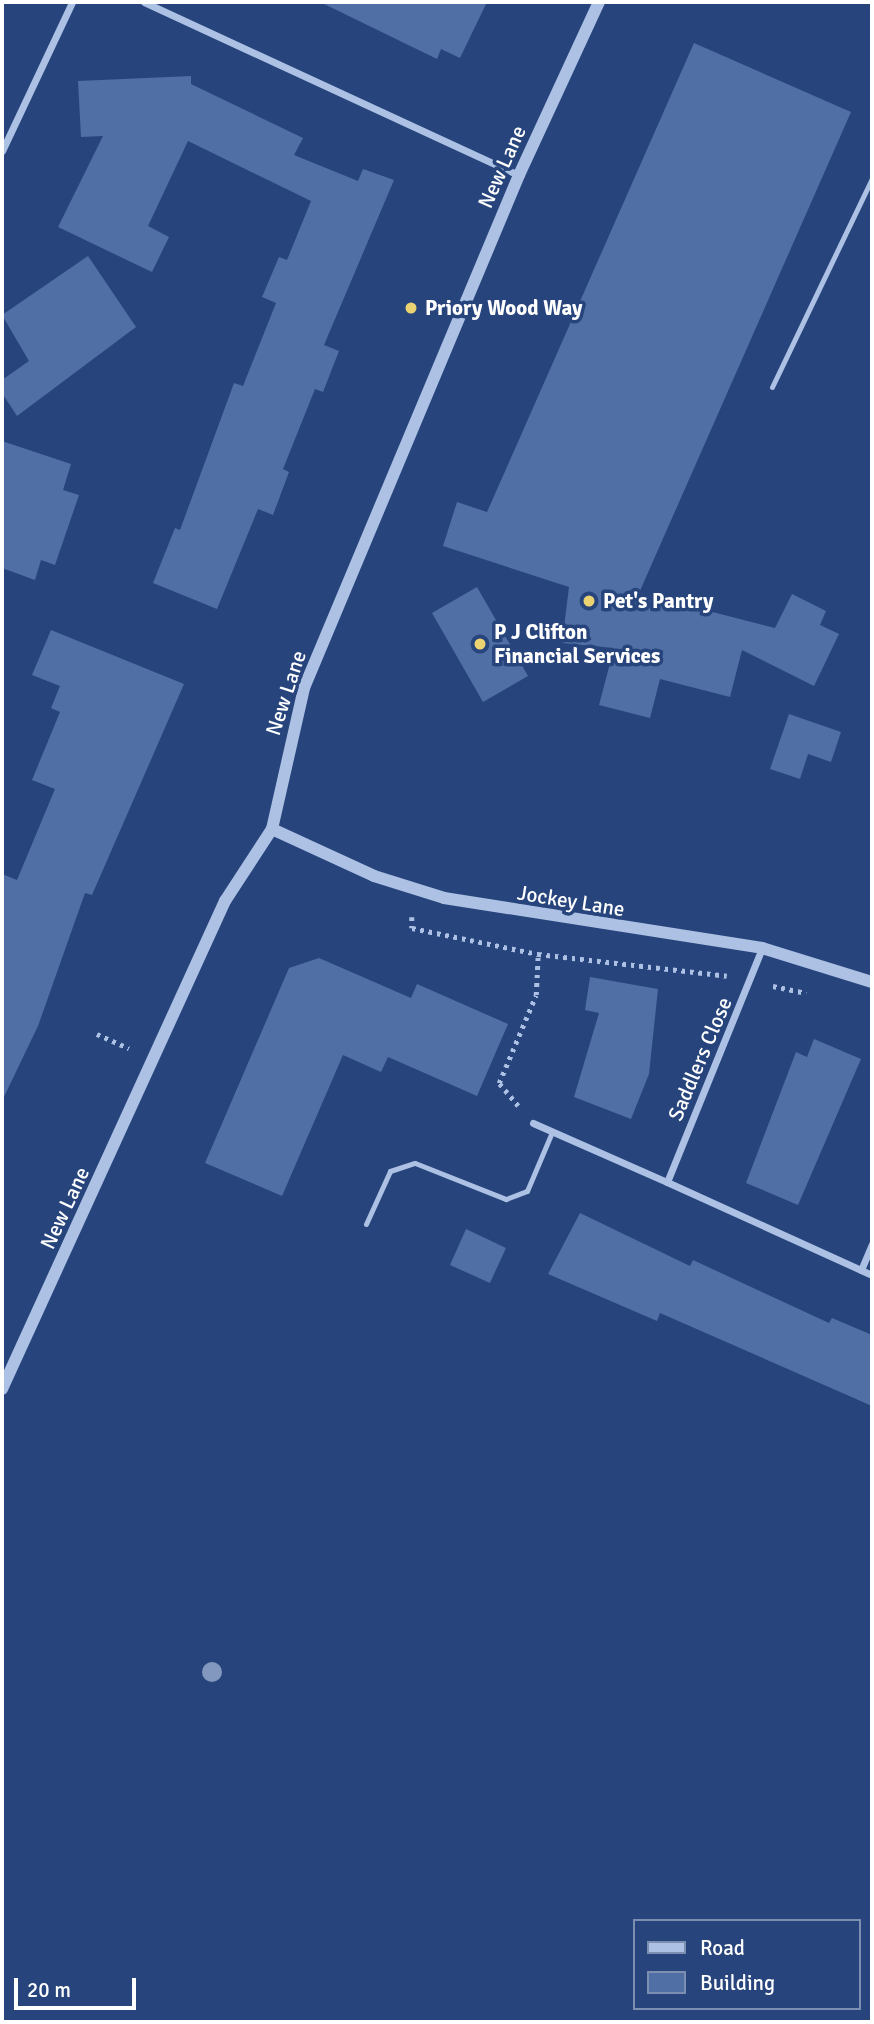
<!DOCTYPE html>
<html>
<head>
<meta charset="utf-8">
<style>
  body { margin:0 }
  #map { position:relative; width:874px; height:2024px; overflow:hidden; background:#27457c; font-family:Signika,sans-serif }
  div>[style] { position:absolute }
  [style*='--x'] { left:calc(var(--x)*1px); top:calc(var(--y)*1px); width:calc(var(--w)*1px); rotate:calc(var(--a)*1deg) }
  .building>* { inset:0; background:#506fa4 }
  .path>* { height:4.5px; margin-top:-2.25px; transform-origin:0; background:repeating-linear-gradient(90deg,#acc1e4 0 3.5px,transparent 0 8.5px) }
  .service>* { height:5px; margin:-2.5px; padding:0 2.5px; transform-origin:2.5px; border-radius:2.5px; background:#acc1e4 }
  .minor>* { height:7px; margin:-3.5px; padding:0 3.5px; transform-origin:3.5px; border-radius:3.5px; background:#acc1e4 }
  .tertiary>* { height:12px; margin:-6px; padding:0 6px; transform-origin:6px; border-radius:6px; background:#acc1e4 }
  .trees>* { width:20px; height:20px; margin:-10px; border-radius:50%; background:#8398be }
  .dots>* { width:19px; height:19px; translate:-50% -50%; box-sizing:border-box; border:4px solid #27457c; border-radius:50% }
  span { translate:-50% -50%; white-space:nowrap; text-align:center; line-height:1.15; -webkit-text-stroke:7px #27457c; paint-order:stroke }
  .street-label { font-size:21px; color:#fff }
  .poi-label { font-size:21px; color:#fff; font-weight:700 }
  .left { translate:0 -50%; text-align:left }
  .frame { position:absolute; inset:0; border:4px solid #fff; pointer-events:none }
  .legend { position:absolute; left:633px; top:1919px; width:228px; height:91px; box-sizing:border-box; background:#27457c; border:2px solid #7d8fb0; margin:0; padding:9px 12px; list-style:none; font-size:21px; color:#fff }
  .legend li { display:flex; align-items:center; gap:14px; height:35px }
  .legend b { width:35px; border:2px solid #7d8fb0 }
  .scale { position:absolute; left:14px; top:1978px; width:122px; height:32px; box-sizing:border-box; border:4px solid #fff; border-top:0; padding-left:9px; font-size:21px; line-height:24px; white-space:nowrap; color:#fff; -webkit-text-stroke:5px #27457c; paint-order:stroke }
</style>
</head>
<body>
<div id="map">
  <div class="building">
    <div style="clip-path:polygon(320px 2px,487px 2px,460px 58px,441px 49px,437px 59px)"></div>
    <div style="clip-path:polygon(694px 43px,851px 112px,639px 593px,775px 628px,792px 594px,826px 611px,820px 625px,839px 634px,814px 686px,742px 650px,730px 697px,660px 679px,650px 718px,599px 705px,614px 648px,562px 643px,569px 587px,443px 546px,457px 502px,487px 512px)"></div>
    <div style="clip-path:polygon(191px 76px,191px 84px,303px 138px,294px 155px,358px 181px,363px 169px,394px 180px,324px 345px,339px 351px,323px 392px,315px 389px,283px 469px,289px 472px,273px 515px,258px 509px,217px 609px,153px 583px,175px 528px,180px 530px,234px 383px,243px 386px,276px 303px,262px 297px,279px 257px,287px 260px,311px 201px,188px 141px,148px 226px,169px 237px,152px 272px,58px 227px,103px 136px,81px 137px,78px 81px)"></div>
    <div style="clip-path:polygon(88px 256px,136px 327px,17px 416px,2px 393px,2px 380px,29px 361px,2px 315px)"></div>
    <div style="clip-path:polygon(2px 441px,71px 464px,63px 490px,79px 495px,55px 565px,41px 560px,35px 580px,2px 568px)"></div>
    <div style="clip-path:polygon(477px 587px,528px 676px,483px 702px,432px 613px)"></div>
    <div style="clip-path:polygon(51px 630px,184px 684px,92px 895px,85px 893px,38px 1026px,2px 1101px,2px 874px,17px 880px,55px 789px,32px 780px,60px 712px,51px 708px,60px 686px,32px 675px)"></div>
    <div style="clip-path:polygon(789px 714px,841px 732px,831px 762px,808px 754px,800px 779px,770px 769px)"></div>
    <div style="clip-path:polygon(319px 958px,411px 998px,417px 984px,508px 1024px,477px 1096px,388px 1057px,381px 1072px,343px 1055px,282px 1196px,205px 1163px,289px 968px)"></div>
    <div style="clip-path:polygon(590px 977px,658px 989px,649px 1074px,631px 1119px,574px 1097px,599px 1013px,585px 1010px)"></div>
    <div style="clip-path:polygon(814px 1039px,861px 1059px,798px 1205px,746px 1183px,796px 1052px,807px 1057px)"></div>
    <div style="clip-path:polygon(580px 1213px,690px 1266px,693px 1260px,829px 1323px,832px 1318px,872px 1335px,872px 1406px,660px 1313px,657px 1321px,548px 1274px)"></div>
    <div style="clip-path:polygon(466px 1229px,506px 1248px,490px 1283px,450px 1265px)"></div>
  </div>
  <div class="path">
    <div style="--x:412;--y:917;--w:11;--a:90"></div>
    <div style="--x:412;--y:928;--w:129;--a:11.7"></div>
    <div style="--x:538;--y:954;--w:190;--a:6.6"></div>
    <div style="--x:773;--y:986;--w:34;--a:12"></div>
    <div style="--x:97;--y:1034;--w:35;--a:24"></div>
    <div style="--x:518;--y:1106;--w:30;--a:-130"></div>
    <div style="--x:499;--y:1083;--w:95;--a:-67.2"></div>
    <div style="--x:536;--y:995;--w:41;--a:-87.2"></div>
  </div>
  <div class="service">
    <div style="--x:772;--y:387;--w:232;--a:-64.4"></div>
    <div style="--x:366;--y:1224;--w:58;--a:-65.6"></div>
    <div style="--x:390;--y:1171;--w:26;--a:-18"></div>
    <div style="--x:415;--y:1163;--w:98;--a:21.6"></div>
    <div style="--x:506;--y:1199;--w:22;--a:-21"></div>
    <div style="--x:527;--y:1191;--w:64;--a:-67"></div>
  </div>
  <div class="minor">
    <div style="--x:144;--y:2;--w:413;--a:24.8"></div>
    <div style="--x:2;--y:151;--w:165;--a:-64.8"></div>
    <div style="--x:533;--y:1123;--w:146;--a:23.8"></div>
    <div style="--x:667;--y:1182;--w:253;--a:-67.9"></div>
    <div style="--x:667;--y:1182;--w:225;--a:24.4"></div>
    <div style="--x:861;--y:1270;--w:28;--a:-67"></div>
  </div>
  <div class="tertiary">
    <div style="--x:272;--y:829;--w:112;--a:24.7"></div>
    <div style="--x:374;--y:876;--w:73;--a:17.4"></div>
    <div style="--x:444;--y:898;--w:322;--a:8.9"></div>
    <div style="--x:762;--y:948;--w:115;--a:17.2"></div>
    <div style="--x:2;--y:1389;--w:537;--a:-65.44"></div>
    <div style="--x:225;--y:901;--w:86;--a:-56.9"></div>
    <div style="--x:272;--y:829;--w:145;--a:-77.2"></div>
    <div style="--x:304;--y:688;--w:556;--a:-67.26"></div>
    <div style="--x:519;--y:175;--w:191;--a:-65.2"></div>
  </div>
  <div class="trees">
    <div style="left:212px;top:1672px"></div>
  </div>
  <div class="dots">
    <div style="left:411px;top:308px;background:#ecd372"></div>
    <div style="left:589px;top:601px;background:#ecd372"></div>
    <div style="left:480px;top:644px;background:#ecd372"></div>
  </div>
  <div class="street-label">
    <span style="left:502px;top:167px;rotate:-66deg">New Lane</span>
    <span style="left:286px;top:693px;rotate:-72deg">New Lane</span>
    <span style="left:571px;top:901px;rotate:9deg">Jockey Lane</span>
    <span style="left:700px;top:1059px;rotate:-67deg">Saddlers Close</span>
    <span style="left:65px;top:1208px;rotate:-65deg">New Lane</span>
  </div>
  <div class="poi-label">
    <span class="left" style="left:425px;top:308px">Priory Wood Way</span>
    <span class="left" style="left:603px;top:601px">Pet's Pantry</span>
    <span class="left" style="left:494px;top:644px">P J Clifton<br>Financial Services</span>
  </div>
  <div class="frame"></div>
  <ul class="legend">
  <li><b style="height:9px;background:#acc1e4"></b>Road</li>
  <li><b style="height:19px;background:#506fa4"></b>Building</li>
  </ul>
  <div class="scale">20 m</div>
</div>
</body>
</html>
